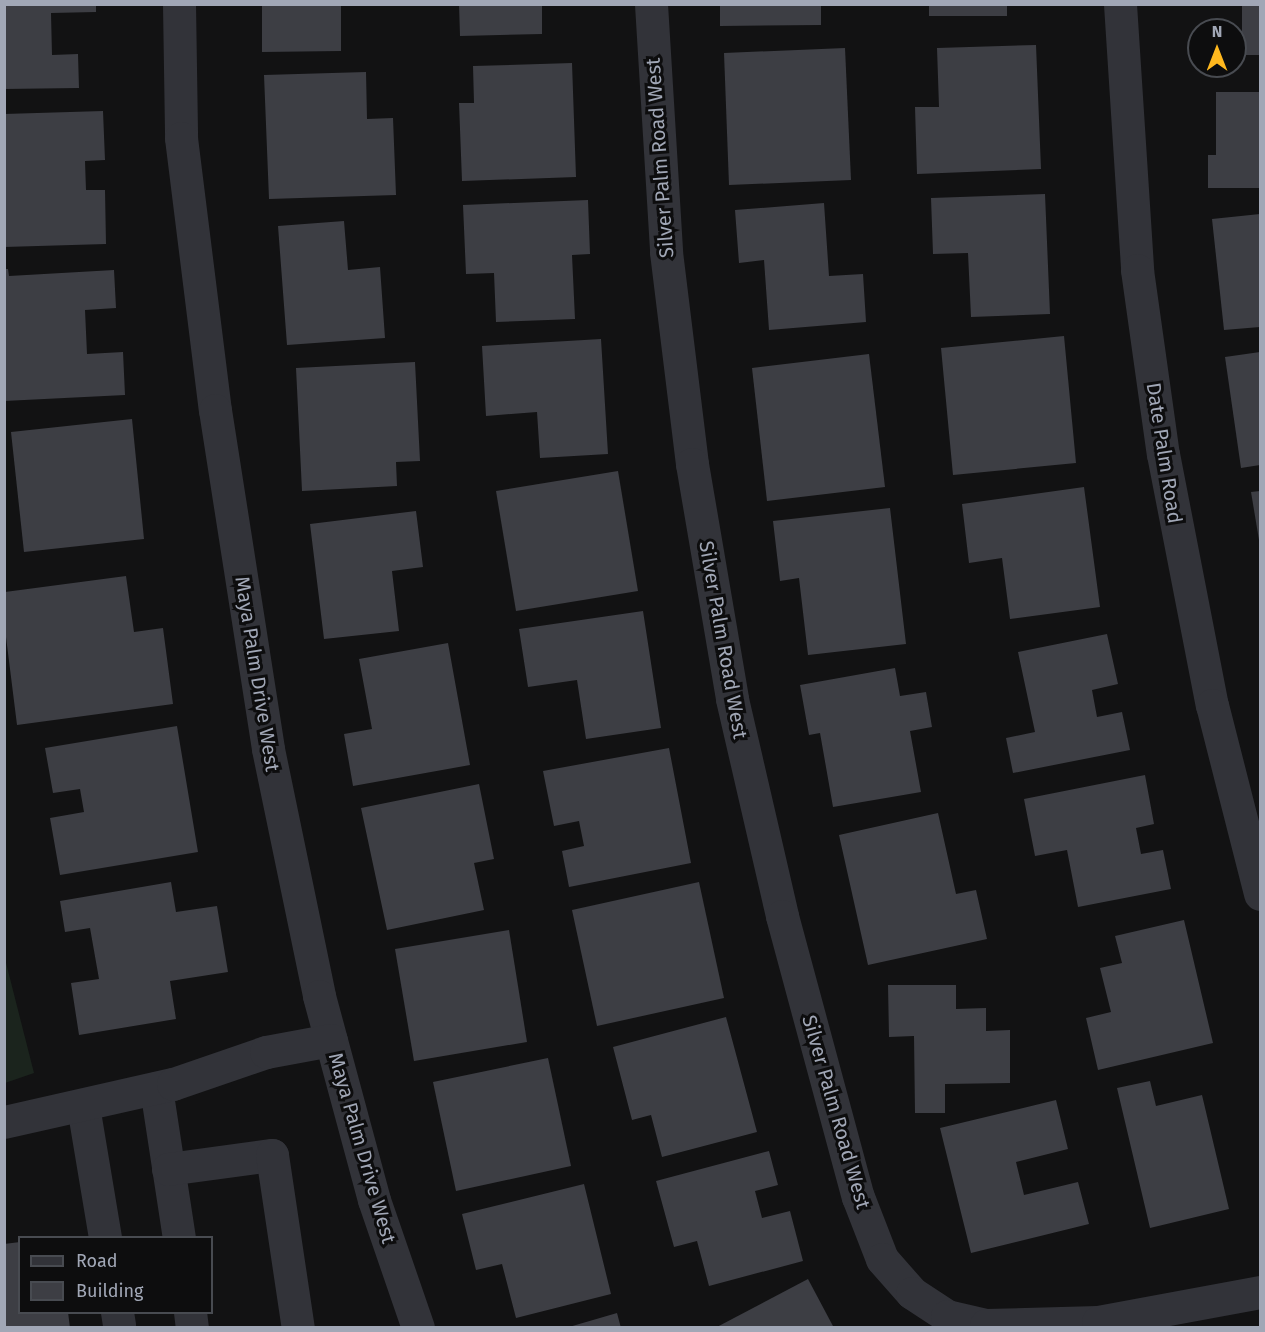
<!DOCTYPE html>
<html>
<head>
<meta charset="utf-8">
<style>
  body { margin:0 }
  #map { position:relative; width:1265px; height:1332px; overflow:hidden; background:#121213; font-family:"Fira Sans",sans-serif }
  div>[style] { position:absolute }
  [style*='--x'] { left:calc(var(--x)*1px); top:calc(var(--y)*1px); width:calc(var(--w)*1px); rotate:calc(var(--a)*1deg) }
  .green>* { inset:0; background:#1b241d }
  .building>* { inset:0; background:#3d3e44 }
  .minor>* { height:33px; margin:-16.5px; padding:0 16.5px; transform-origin:16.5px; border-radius:16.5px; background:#323339 }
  span { translate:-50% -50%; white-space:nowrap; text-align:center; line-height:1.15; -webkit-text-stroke:6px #0d0d0e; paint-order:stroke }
  .street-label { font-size:20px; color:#a1a7b6 }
  .frame { position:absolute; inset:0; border:6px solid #a1a7b6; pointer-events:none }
  .legend { position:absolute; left:18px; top:1236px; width:195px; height:78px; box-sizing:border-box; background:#0d0d0e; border:2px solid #484b51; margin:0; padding:8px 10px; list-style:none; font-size:18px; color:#a1a7b6 }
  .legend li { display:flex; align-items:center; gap:12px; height:30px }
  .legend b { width:30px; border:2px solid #484b51 }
  .north { position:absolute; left:1187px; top:18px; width:60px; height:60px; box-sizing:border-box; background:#0d0d0e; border:2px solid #484b51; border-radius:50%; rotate:0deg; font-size:16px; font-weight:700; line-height:24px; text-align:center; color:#a1a7b6 }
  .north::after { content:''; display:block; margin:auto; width:21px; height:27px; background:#ffb81e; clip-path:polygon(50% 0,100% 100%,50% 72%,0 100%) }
</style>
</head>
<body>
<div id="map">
  <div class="green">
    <div style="clip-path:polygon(4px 955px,34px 1073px,5px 1083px,4px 1083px)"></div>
  </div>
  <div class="building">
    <div style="clip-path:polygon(4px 4px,96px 4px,96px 12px,51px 13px,52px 55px,78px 54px,79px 88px,4px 89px)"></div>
    <div style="clip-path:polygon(262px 4px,341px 4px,341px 51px,262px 52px)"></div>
    <div style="clip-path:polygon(459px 4px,542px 4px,542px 34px,460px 36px)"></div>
    <div style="clip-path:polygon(720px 4px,821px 4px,821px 25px,720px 26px)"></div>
    <div style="clip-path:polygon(1242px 4px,1260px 4px,1260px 55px,1242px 55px)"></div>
    <div style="clip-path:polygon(929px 5px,1007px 5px,1007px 16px,929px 16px)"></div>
    <div style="clip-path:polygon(1036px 45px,1041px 169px,917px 174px,915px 107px,939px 107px,937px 48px)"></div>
    <div style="clip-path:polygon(845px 48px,851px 180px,729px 185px,724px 53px)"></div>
    <div style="clip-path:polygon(572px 63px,576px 177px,462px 181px,459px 103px,474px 103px,473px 66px)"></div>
    <div style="clip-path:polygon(366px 72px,367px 119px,393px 118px,396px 195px,269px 199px,264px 75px)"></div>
    <div style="clip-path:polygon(1216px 92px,1260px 92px,1260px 188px,1208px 188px,1208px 155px,1216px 155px)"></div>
    <div style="clip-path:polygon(103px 111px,105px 160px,85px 161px,86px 190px,105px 190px,106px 244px,4px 247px,4px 114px)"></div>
    <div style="clip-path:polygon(1045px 194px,1050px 314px,971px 317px,968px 253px,933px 254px,931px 198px)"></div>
    <div style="clip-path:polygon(588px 200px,590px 254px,572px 255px,575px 319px,496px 322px,494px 273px,466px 274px,463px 205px)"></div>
    <div style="clip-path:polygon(824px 203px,829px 276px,863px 274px,866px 322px,769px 330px,764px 260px,739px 263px,735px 210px)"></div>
    <div style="clip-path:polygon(1260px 214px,1260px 327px,1224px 330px,1212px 219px)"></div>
    <div style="clip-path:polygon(344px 221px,348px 270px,380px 267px,385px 338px,287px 345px,278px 226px)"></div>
    <div style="clip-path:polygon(4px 269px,8px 269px,9px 276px,114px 270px,116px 308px,85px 310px,87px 354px,123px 352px,125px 395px,4px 401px)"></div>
    <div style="clip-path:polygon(1064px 336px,1076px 463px,953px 475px,941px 348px)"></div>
    <div style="clip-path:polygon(601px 339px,608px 454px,540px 458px,537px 412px,486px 416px,482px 346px)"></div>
    <div style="clip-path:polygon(1260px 352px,1260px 465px,1241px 468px,1225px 357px)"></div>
    <div style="clip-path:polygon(869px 354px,885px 487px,767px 501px,752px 368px)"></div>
    <div style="clip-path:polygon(415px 362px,420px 461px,396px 462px,397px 486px,302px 491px,296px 368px)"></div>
    <div style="clip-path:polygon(132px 419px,144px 539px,24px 552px,11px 432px)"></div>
    <div style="clip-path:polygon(618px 471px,638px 591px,516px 611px,496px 491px)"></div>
    <div style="clip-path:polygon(1084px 487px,1100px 607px,1010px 619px,1002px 558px,969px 563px,962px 504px)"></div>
    <div style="clip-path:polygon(1260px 491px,1260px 540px,1259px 540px,1251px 492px)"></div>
    <div style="clip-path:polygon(890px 508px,906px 644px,808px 655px,799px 578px,780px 581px,773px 521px)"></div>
    <div style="clip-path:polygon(416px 511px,423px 567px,392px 571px,399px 631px,324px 639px,310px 524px)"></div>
    <div style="clip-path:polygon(126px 576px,134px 632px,163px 628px,173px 704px,17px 725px,5px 629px,5px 592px)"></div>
    <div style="clip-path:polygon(643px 611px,661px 728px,586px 739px,577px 680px,528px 687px,519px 629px)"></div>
    <div style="clip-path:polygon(1107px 634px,1118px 684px,1092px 690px,1097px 717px,1122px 712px,1130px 750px,1013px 773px,1006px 738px,1035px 732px,1018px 652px)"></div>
    <div style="clip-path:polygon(448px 643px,470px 765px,353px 786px,344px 734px,372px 729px,359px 659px)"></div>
    <div style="clip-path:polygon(895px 668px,900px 696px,926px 692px,932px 727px,910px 731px,921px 792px,833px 807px,820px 733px,809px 735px,800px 685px)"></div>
    <div style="clip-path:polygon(177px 726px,198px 852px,60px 875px,50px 818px,84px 812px,80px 789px,53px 793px,45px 748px)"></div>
    <div style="clip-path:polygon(669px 748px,691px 863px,569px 887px,562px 851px,584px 846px,579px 821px,554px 826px,543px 771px)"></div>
    <div style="clip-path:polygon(1145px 775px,1154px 824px,1136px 828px,1141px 854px,1163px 850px,1171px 889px,1078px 907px,1067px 850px,1035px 856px,1024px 799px)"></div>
    <div style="clip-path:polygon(479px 784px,494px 859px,474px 863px,484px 910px,387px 930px,361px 808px)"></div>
    <div style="clip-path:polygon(938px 813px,956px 894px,976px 890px,987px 939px,868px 965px,839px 835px)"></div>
    <div style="clip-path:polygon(171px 882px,176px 912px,217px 906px,228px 972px,170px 981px,176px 1019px,79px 1035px,71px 983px,99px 979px,90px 928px,65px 932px,60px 901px)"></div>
    <div style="clip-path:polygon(699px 882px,724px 998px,597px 1026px,572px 910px)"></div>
    <div style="clip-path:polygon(1184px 920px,1213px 1043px,1098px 1070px,1086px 1018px,1111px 1012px,1100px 968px,1122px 963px,1115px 936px)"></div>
    <div style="clip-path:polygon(509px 930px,527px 1042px,414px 1061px,395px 949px)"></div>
    <div style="clip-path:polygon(888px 985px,956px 985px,956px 1009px,986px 1008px,986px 1031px,1010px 1030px,1010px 1083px,945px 1084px,945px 1113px,915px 1113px,914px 1036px,889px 1037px)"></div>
    <div style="clip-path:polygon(726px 1017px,757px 1132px,662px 1157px,651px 1115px,632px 1120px,613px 1047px)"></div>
    <div style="clip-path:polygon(548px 1058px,571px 1166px,456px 1191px,433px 1082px)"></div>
    <div style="clip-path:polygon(1150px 1081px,1156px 1106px,1202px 1095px,1229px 1209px,1150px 1228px,1117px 1088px)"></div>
    <div style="clip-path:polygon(1056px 1100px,1068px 1149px,1016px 1162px,1024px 1195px,1078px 1182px,1089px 1224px,971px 1253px,940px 1128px)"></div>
    <div style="clip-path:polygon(769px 1151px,778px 1185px,755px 1191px,762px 1218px,790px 1211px,803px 1261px,709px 1286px,697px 1241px,674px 1247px,656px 1181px)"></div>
    <div style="clip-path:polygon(584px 1184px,611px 1294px,516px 1318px,502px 1264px,476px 1270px,462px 1214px)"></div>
    <div style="clip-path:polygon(20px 1242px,20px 1312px,68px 1312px,70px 1328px,4px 1328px,4px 1244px)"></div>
    <div style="clip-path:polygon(808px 1279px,834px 1328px,715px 1328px)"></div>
    <div style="clip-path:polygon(617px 1313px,621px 1328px,569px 1328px,569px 1327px)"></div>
  </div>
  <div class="minor">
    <div style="--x:179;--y:4;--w:134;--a:89.1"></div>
    <div style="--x:181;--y:138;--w:274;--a:82.9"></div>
    <div style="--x:215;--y:410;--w:343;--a:81.1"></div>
    <div style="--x:268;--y:749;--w:252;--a:78.3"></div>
    <div style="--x:319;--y:996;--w:211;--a:74.9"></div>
    <div style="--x:374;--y:1200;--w:135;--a:71"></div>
    <div style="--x:651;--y:4;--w:248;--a:86.5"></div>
    <div style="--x:666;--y:252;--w:214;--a:83"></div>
    <div style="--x:692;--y:464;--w:238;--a:80.3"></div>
    <div style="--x:732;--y:699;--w:223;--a:77"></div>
    <div style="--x:782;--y:916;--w:291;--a:74.9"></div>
    <div style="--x:858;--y:1197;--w:66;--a:68.8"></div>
    <div style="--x:882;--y:1259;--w:45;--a:48.6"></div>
    <div style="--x:912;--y:1293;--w:42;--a:33.3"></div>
    <div style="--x:947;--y:1316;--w:40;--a:13"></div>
    <div style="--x:986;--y:1325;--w:112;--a:-1.5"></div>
    <div style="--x:1098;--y:1322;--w:165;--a:-10.5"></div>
    <div style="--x:1120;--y:4;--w:267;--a:86.3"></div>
    <div style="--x:1137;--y:270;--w:186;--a:82"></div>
    <div style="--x:1163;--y:454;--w:256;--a:79"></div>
    <div style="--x:1212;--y:705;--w:195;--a:75.7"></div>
    <div style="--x:156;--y:1088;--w:152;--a:81.3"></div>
    <div style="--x:83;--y:1106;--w:134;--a:80.5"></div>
    <div style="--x:4;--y:1122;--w:173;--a:-12.7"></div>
    <div style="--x:173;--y:1084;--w:98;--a:-19"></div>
    <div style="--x:266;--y:1052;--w:66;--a:-10.5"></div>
    <div style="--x:168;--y:1169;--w:105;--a:-7.7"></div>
    <div style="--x:272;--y:1155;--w:175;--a:81.5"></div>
    <div style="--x:117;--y:1312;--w:13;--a:81"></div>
    <div style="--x:190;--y:1312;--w:16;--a:83"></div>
  </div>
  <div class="street-label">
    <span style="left:660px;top:158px;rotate:-94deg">Silver Palm Road West</span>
    <span style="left:1164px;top:453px;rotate:81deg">Date Palm Road</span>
    <span style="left:723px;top:640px;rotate:80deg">Silver Palm Road West</span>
    <span style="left:257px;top:674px;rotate:81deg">Maya Palm Drive West</span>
    <span style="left:836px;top:1112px;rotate:74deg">Silver Palm Road West</span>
    <span style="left:362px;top:1148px;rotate:74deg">Maya Palm Drive West</span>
  </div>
  <div class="frame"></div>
  <ul class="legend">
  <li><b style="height:8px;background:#323339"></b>Road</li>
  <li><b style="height:16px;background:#3d3e44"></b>Building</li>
  </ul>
  <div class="north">N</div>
</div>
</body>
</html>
